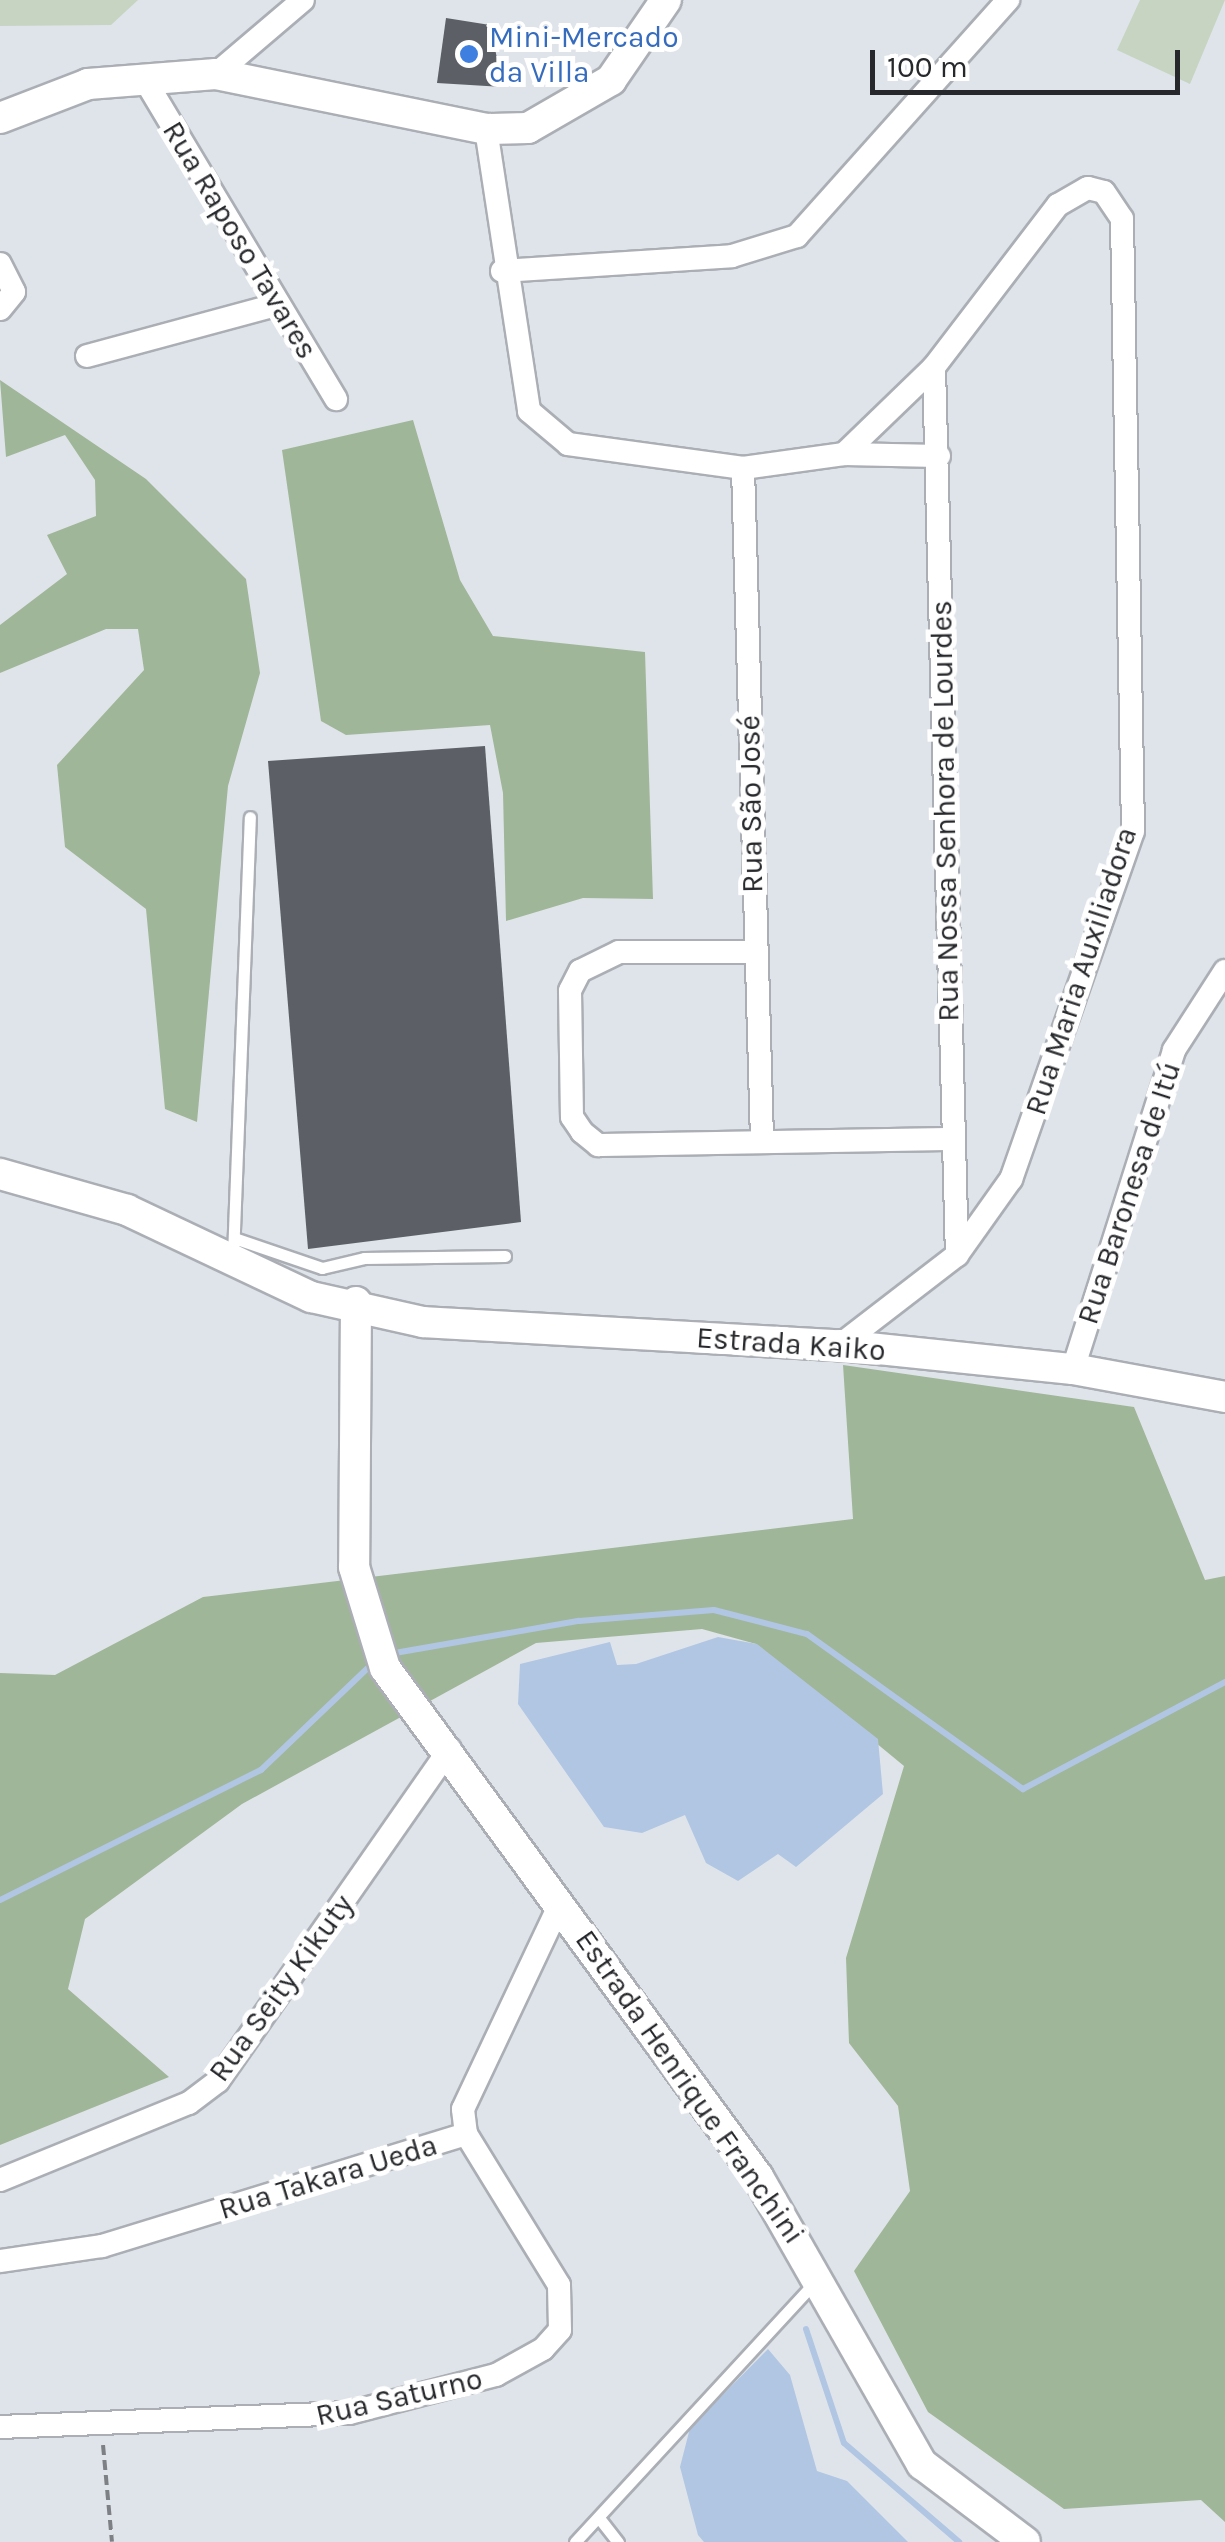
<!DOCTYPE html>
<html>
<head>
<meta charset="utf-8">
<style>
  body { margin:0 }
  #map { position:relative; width:1225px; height:2542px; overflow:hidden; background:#dfe4ea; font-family:Karla,sans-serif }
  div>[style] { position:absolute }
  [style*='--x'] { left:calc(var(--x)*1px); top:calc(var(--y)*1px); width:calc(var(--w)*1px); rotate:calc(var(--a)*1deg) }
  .green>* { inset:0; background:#c7d4c2 }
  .forest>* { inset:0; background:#a0b698 }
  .water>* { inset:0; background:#b1c6e3 }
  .stream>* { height:6px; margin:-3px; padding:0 3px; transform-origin:3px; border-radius:3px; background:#b1c6e3 }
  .building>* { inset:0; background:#5c6066 }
  .path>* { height:4px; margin-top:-2px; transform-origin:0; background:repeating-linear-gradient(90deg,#7d8084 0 10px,transparent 0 15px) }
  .roads { filter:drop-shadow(2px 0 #abafb5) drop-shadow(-2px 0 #abafb5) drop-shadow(0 2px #abafb5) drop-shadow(0 -2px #abafb5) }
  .lane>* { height:11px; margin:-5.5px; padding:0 5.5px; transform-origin:5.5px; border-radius:5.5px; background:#fff }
  .street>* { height:22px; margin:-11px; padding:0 11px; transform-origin:11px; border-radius:11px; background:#fff }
  .secondary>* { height:30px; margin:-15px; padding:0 15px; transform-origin:15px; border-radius:15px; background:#fff }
  .dots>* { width:28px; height:28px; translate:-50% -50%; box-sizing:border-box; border:5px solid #fff; border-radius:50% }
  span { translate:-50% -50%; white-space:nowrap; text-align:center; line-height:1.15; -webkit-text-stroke:10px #fff; paint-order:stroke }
  .shop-label { font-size:30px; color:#366cbe }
  .left { translate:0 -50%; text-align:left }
  .street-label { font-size:30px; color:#27282b }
  .scale { position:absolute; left:870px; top:50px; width:310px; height:45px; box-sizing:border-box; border:5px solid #27282b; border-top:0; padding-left:12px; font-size:30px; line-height:35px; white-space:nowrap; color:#27282b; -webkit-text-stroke:8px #fff; paint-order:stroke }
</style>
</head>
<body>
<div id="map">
  <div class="green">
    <div style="clip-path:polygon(0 0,138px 0,111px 25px,0 26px)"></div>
    <div style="clip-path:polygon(1140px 0,1225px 0,1190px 84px,1117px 50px)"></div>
  </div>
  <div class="forest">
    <div style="clip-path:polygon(0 380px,146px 479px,246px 579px,260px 673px,228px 786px,197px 1122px,165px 1109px,146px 909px,65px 847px,57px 765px,144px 670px,138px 629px,106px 629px,0 673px,0 625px,67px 574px,47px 535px,96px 516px,95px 480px,65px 435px,6px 457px)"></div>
    <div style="clip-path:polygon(413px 420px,460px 580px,493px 636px,645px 652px,653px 899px,583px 898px,506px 921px,503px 793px,490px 725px,346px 735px,321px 721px,282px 450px)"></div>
    <div style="clip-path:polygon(843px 1365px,1134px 1407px,1205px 1580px,1225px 1576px,1225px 2522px,1201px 2500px,1064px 2509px,928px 2412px,854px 2271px,910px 2191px,898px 2106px,849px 2043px,846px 1958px,904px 1766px,756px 1644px,702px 1629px,536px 1643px,242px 1804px,85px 1919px,68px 1989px,169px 2077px,0 2145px,0 1673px,55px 1675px,203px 1597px,853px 1519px)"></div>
  </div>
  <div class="water">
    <div style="clip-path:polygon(718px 1637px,757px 1644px,878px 1739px,883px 1794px,796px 1867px,778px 1854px,738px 1881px,706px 1863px,685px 1815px,642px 1833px,604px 1827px,518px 1704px,520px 1664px,610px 1642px,617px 1665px,636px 1664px)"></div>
    <div style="clip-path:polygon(768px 2349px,790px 2375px,817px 2471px,847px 2481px,908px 2542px,704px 2542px,698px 2535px,680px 2467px,690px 2428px)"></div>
  </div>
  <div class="stream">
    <div style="--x:389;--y:1654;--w:193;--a:-9.9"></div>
    <div style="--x:579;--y:1621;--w:135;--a:-4.7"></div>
    <div style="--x:714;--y:1610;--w:96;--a:14.5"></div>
    <div style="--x:807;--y:1634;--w:266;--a:35.7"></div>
    <div style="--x:1023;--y:1789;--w:229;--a:-27.9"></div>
    <div style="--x:0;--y:1900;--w:292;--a:-26.5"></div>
    <div style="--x:261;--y:1770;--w:156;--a:-43.7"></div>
    <div style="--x:806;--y:2329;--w:120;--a:71.6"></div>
    <div style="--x:844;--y:2443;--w:152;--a:40.7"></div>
  </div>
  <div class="building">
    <div style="clip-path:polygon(446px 18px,490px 25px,503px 87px,437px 83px)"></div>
    <div style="clip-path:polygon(485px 746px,521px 1222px,308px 1249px,268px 761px)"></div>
  </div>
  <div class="path">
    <div style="--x:103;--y:2445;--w:97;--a:84.7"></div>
  </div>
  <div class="roads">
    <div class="lane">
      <div style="--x:234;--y:1238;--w:93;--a:18.8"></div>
      <div style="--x:322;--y:1268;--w:43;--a:-13.4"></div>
      <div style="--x:364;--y:1258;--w:141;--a:-0.8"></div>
      <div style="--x:233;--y:1256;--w:439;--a:-87.8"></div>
      <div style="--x:599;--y:2518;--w:31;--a:52"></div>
      <div style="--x:575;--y:2542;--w:355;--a:-47.3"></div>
    </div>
    <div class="street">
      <div style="--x:216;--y:74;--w:114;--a:-40.4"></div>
      <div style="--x:145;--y:80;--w:372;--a:59.1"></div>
      <div style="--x:486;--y:129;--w:285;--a:81.3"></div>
      <div style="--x:529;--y:411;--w:51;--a:40.2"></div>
      <div style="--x:568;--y:444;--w:177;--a:7.8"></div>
      <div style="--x:743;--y:468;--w:102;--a:-7.9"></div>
      <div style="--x:844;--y:454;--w:125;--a:-44"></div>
      <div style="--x:934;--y:367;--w:204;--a:-52.6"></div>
      <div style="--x:1058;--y:205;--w:34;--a:-30"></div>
      <div style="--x:1088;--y:188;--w:16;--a:14"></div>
      <div style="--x:1104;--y:192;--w:32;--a:56"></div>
      <div style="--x:1122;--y:219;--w:612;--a:88.97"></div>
      <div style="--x:1133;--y:831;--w:369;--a:109.3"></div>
      <div style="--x:1011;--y:1179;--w:93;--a:125.4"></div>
      <div style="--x:957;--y:1255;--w:148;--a:142.4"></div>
      <div style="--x:0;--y:264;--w:31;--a:63"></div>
      <div style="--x:14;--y:292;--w:22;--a:129"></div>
      <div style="--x:502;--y:271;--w:230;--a:-3.7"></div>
      <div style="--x:732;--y:256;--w:68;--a:-17.1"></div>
      <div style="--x:797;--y:236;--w:317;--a:-48.2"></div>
      <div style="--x:87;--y:356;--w:196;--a:-15.1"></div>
      <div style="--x:934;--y:367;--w:888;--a:88.52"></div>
      <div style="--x:844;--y:454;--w:95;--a:1.2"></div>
      <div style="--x:743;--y:468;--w:672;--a:88.38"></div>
      <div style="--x:755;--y:952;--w:136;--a:180"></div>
      <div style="--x:619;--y:952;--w:43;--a:154"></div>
      <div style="--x:580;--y:971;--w:22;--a:117"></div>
      <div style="--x:570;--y:991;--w:126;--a:89.1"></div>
      <div style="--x:572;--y:1117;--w:18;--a:56"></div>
      <div style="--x:582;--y:1132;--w:21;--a:39"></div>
      <div style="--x:598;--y:1145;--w:352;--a:-1"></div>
      <div style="--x:1073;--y:1369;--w:335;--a:-72.4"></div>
      <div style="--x:1174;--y:1050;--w:94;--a:-57.2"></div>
      <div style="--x:0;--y:2180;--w:204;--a:-22.2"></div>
      <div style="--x:189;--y:2103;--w:36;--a:-37"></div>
      <div style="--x:218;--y:2081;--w:405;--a:-55.1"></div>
      <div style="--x:0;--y:2261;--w:103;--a:-8.4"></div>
      <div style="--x:102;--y:2246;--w:381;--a:-17.1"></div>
      <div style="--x:0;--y:2427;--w:349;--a:-2.3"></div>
      <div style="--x:349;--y:2413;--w:152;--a:-14.5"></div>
      <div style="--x:496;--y:2375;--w:54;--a:-29"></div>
      <div style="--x:543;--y:2349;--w:25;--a:-48"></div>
      <div style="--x:560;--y:2330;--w:45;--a:-91.3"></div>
      <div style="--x:559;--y:2285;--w:177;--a:-121.6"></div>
      <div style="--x:466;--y:2134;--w:25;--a:-97"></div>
      <div style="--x:463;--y:2109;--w:229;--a:-64.7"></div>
    </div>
    <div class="secondary">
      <div style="--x:0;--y:118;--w:94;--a:-21.1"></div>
      <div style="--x:88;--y:84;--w:128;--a:-4.5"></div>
      <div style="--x:216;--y:74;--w:276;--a:11.5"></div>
      <div style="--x:486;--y:129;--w:42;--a:-1.4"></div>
      <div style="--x:528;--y:128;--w:96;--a:-30"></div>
      <div style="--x:611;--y:80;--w:97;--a:-55.5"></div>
      <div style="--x:0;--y:1174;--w:132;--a:15.8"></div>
      <div style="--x:127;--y:1210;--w:204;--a:25.3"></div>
      <div style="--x:311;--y:1297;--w:115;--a:12.6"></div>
      <div style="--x:423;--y:1322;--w:418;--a:3.2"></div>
      <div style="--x:840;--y:1345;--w:234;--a:5.9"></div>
      <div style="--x:1073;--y:1369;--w:155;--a:10.4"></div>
      <div style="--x:356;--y:1302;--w:265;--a:90.4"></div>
      <div style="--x:354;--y:1567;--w:106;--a:72.9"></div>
      <div style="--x:385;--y:1668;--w:631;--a:53.77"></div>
      <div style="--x:758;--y:2177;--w:331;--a:60.3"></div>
      <div style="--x:922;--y:2464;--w:129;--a:37.1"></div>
    </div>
  </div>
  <div class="dots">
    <div style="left:469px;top:54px;background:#3f7fe0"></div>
  </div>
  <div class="shop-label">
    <span class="left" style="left:489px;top:54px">Mini-Mercado<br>da Villa</span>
  </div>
  <div class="street-label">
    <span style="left:240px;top:240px;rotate:59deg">Rua Raposo Tavares</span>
    <span style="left:751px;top:804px;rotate:-91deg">Rua São José</span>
    <span style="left:945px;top:811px;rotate:-91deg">Rua Nossa Senhora de Lourdes</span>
    <span style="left:1081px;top:971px;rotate:-72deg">Rua Maria Auxiliadora</span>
    <span style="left:1129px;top:1193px;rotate:-72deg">Rua Baronesa de Itú</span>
    <span style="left:791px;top:1344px;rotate:4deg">Estrada Kaiko</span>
    <span style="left:281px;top:1988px;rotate:-54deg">Rua Seity Kikuty</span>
    <span style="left:690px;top:2087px;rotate:55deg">Estrada Henrique Franchini</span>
    <span style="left:328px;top:2177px;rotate:-17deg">Rua Takara Ueda</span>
    <span style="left:399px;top:2397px;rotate:-13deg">Rua Saturno</span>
  </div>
  <div class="scale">100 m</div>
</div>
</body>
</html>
